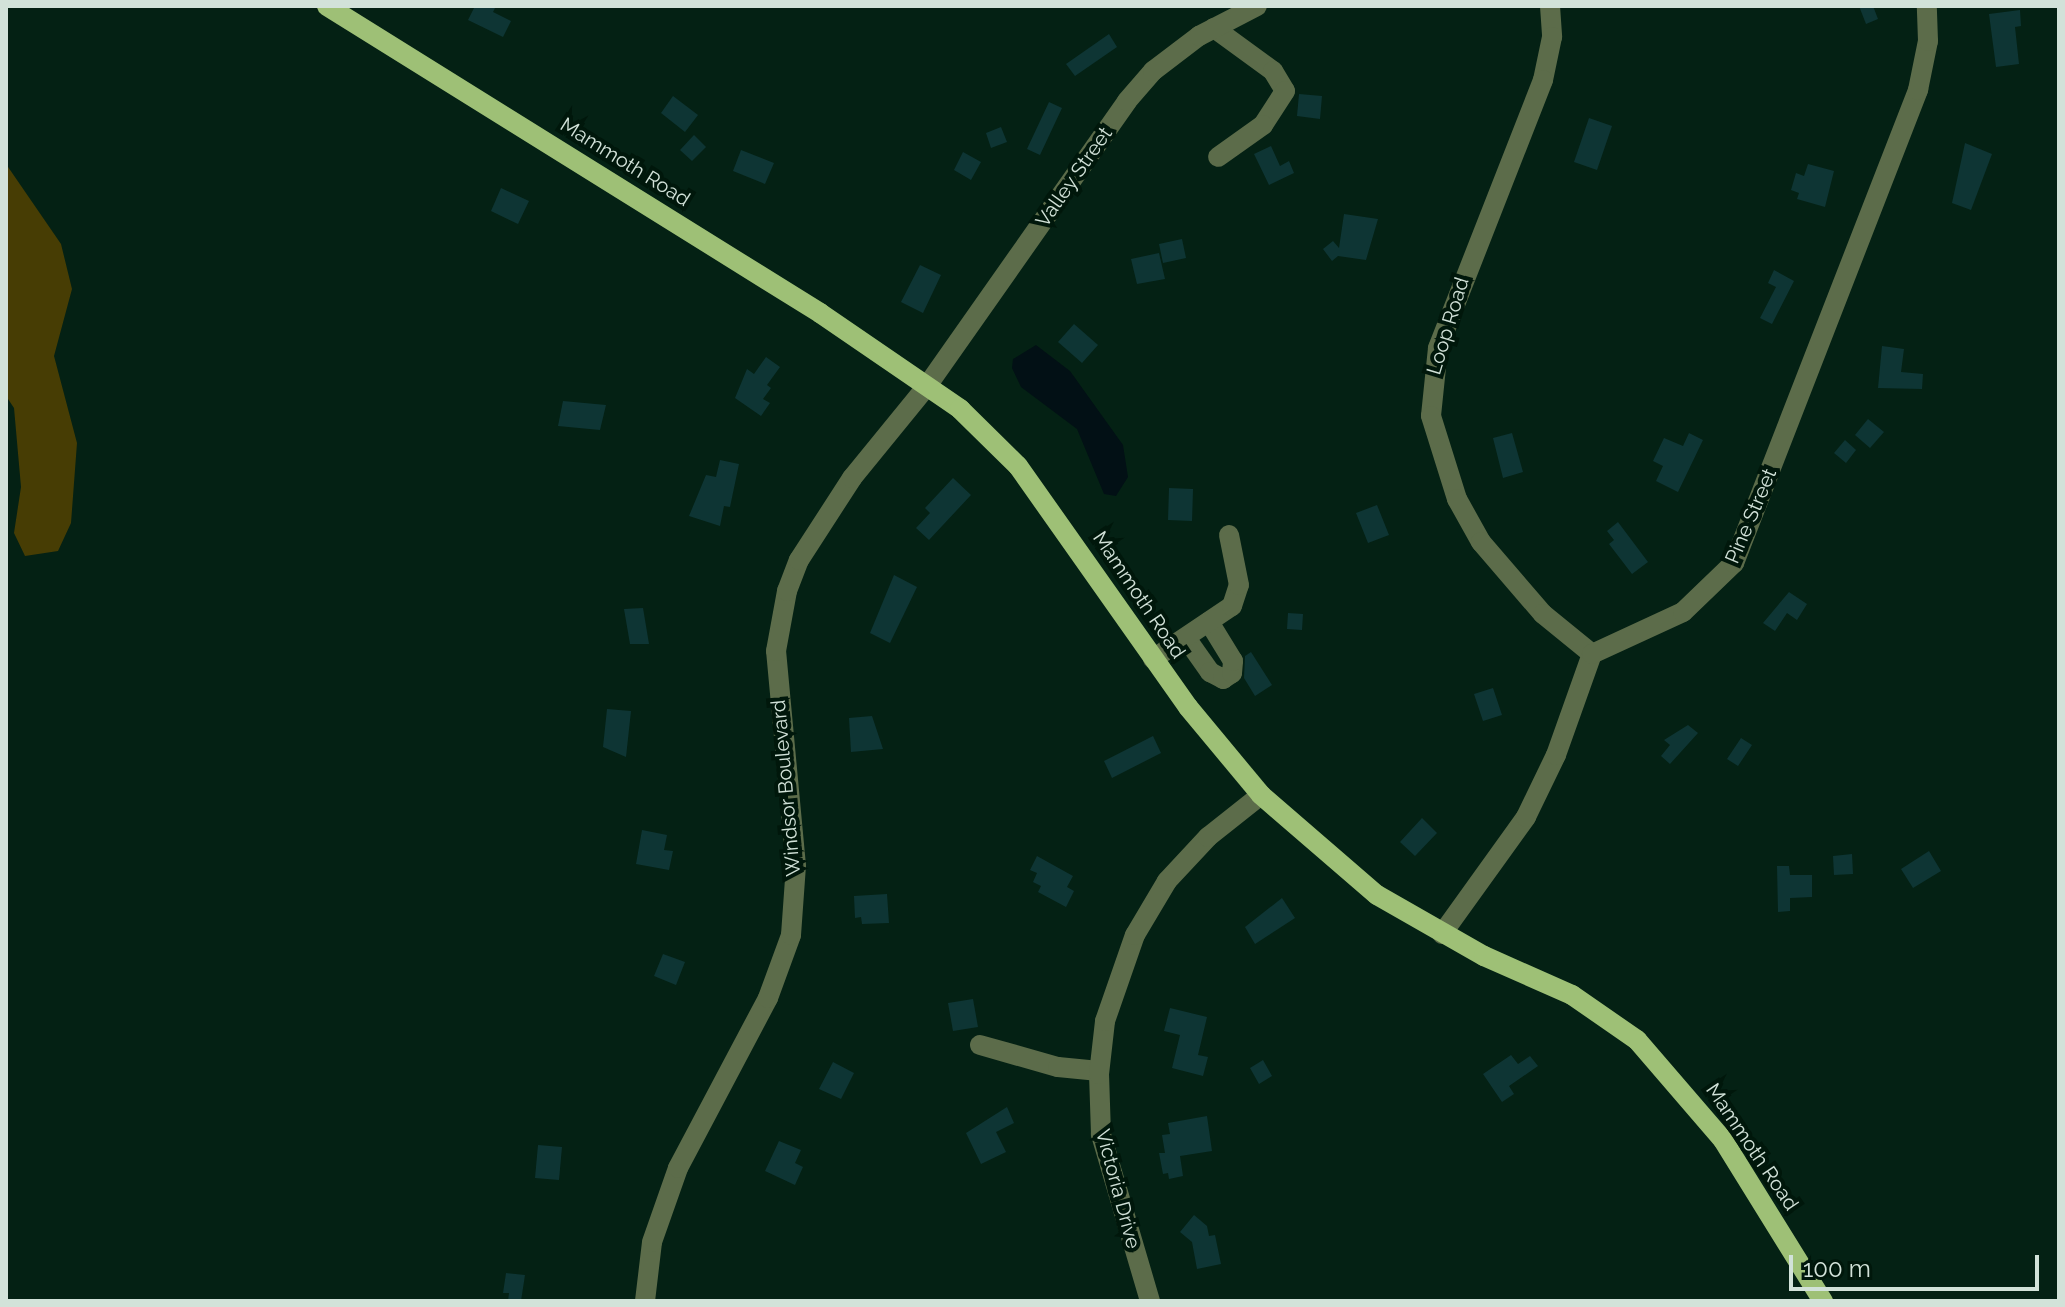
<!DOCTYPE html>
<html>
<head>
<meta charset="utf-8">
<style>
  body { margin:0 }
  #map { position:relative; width:2065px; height:1307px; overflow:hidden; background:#042114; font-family:Raleway,sans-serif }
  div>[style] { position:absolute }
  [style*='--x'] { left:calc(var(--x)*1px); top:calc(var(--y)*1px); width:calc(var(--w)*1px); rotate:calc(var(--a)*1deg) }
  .green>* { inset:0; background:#473d04 }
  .water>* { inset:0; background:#021015 }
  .building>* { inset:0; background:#0e3534 }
  .minor>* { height:20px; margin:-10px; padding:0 10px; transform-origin:10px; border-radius:10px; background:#5c6c4a }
  .major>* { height:20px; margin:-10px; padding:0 10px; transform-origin:10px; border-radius:10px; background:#9ec076 }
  span { translate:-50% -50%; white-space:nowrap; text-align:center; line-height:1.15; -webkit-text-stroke:8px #00170b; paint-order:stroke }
  .street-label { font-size:20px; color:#d2e2d9 }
  .frame { position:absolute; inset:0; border:8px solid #d2e2d9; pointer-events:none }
  .scale { position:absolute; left:1789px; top:1255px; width:250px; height:36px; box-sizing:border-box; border:4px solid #d2e2d9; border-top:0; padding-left:10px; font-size:24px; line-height:28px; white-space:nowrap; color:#d2e2d9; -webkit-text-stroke:6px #00170b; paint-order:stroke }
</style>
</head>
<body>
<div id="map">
  <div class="green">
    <div style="clip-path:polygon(6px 164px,61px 244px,72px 289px,54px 356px,77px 443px,71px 523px,58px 551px,25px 556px,14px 533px,21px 487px,14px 408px,6px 396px)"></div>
  </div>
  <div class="water">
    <div style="clip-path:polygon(1036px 345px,1070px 371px,1123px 445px,1128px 477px,1116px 496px,1104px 494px,1077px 429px,1021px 387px,1012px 368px,1013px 359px)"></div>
  </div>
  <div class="building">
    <div style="clip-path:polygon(475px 6px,496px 6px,493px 12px,511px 21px,503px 37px,468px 20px)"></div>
    <div style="clip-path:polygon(1859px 6px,1873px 6px,1878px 19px,1866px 24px)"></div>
    <div style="clip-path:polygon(2020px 10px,2021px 26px,2015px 27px,2019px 64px,1996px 67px,1989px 14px)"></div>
    <div style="clip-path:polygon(1109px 34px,1117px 47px,1075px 76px,1066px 64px)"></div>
    <div style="clip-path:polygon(1299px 94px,1322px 96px,1320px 119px,1297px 116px)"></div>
    <div style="clip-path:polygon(673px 96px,698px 115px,685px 132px,661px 113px)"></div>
    <div style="clip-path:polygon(1049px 102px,1062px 108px,1040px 155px,1027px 149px)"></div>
    <div style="clip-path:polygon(1589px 118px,1612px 126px,1597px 170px,1574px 162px)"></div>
    <div style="clip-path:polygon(1001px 127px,1007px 142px,991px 148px,986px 133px)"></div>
    <div style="clip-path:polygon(694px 135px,706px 147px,692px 161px,680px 150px)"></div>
    <div style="clip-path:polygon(1965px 143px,1992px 154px,1971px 210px,1952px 203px)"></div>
    <div style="clip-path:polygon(1271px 146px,1280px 166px,1289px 161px,1294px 173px,1269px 185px,1254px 154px)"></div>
    <div style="clip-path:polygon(741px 150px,774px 163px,765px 184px,733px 171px)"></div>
    <div style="clip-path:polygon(963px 152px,981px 162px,971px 180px,954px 170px)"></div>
    <div style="clip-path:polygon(1808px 164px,1834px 171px,1825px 207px,1797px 199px,1799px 193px,1791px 190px,1796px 173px,1804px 176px)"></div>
    <div style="clip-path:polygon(501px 188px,529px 201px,518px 224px,491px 211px)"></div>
    <div style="clip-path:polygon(1344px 214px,1378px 219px,1366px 260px,1338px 256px,1332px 261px,1323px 249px,1333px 241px,1339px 248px)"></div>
    <div style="clip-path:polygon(1182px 239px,1186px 258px,1163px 263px,1159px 244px)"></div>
    <div style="clip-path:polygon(1159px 253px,1165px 279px,1137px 284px,1131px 259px)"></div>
    <div style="clip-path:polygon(920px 265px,941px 275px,923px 313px,901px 302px)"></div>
    <div style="clip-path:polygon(1774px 270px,1794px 281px,1772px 324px,1760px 318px,1776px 287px,1768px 283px)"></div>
    <div style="clip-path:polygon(1074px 324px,1098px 345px,1082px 363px,1058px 342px)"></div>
    <div style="clip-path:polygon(1882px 346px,1904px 349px,1901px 372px,1923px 374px,1922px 389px,1878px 388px)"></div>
    <div style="clip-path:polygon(766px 357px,780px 367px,767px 385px,771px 388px,763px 399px,770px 403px,761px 416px,735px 398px,747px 369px,754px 374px)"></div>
    <div style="clip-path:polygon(563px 401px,606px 405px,600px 430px,558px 426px)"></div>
    <div style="clip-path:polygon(1868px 419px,1884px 432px,1870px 448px,1855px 435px)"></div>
    <div style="clip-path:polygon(1512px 433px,1523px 472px,1503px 478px,1493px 438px)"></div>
    <div style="clip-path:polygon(1689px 433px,1703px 440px,1678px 492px,1656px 481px,1663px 466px,1653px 461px,1664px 438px,1683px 446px)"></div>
    <div style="clip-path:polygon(1845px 440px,1856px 450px,1846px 463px,1834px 453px)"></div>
    <div style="clip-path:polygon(720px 460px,739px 464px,730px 507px,724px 506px,720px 526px,689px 516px,706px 475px,716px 477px)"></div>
    <div style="clip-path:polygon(953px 478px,971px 495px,929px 540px,916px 528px,930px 513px,925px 508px)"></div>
    <div style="clip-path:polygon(1169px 488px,1193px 489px,1192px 521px,1168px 520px)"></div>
    <div style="clip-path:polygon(1377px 505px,1389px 535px,1368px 543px,1356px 513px)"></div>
    <div style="clip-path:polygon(1618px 522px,1648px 562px,1632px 574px,1609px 544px,1614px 540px,1607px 531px)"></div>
    <div style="clip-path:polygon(894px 575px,917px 587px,890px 643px,870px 633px)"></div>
    <div style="clip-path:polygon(1789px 592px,1807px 604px,1797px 620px,1787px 613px,1775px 631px,1763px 623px)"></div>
    <div style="clip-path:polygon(643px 608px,649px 644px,630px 644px,624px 609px)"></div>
    <div style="clip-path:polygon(1288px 613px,1303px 614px,1302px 630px,1287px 629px)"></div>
    <div style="clip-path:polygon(1251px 652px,1272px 685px,1255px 696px,1244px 678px,1245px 656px)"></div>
    <div style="clip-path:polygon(1493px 688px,1502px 715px,1483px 721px,1474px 694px)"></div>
    <div style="clip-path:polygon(607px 709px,631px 711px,626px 757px,603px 747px)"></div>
    <div style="clip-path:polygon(872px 716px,883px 749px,851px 752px,849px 718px)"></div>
    <div style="clip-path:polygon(1688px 725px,1698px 733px,1670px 764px,1661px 756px,1670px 745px,1664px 740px)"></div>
    <div style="clip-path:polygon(1153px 736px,1161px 753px,1112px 778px,1104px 761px)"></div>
    <div style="clip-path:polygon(1741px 738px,1752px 745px,1738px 766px,1727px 759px)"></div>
    <div style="clip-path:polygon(1422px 818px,1437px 833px,1415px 856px,1400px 842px)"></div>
    <div style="clip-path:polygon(642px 830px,667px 835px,664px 850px,673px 851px,669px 870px,636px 864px)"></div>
    <div style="clip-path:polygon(1929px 851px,1941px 871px,1913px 888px,1901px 869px)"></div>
    <div style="clip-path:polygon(1852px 854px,1853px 874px,1834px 875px,1833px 856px)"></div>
    <div style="clip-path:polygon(1037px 856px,1073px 876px,1067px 887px,1074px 891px,1066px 907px,1038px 892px,1041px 886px,1033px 882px,1037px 873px,1030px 870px)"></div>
    <div style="clip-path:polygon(1777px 866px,1789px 866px,1790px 875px,1812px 875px,1812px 897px,1790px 898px,1790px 911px,1778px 912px)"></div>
    <div style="clip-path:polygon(887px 894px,889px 923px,862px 924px,861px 917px,855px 918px,854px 896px)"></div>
    <div style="clip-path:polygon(1282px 898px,1295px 918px,1255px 944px,1245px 927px)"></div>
    <div style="clip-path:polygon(663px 954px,685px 962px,676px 985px,654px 976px)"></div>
    <div style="clip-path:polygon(973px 999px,978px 1027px,953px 1031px,948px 1003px)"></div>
    <div style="clip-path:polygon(1170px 1008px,1207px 1017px,1198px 1055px,1208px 1057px,1203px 1076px,1172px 1068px,1180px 1035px,1164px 1031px)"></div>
    <div style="clip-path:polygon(1511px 1055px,1518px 1064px,1530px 1056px,1538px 1066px,1509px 1086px,1514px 1094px,1502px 1102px,1483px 1074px)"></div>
    <div style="clip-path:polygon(1263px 1060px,1272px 1076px,1259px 1084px,1250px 1068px)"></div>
    <div style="clip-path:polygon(833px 1062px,854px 1073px,841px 1099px,819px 1089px)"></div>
    <div style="clip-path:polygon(1007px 1107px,1014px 1123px,996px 1132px,1006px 1152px,981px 1164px,966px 1133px)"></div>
    <div style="clip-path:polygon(1207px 1116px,1212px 1151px,1180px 1156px,1183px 1176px,1169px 1179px,1168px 1173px,1163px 1174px,1159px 1153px,1165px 1153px,1162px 1135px,1170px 1134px,1168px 1123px)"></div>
    <div style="clip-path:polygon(779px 1141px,801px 1150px,795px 1163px,803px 1167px,795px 1185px,765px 1171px)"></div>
    <div style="clip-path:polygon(538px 1145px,562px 1147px,559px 1180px,535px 1178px)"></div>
    <div style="clip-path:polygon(1194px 1215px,1207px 1226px,1209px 1236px,1215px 1235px,1221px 1264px,1197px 1269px,1192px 1242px,1180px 1232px)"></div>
    <div style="clip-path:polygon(506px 1273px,525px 1275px,521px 1301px,508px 1301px,509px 1293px,503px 1293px)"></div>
  </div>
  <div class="minor">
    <div style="--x:1550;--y:6;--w:31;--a:86"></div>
    <div style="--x:1552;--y:37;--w:44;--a:101.8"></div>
    <div style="--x:1543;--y:80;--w:288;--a:111.4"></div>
    <div style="--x:1438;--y:348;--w:68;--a:95.9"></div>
    <div style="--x:1431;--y:416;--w:87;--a:72.6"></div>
    <div style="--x:1457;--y:499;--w:49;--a:60.8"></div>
    <div style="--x:1481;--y:542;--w:95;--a:49.3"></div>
    <div style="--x:1543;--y:614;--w:63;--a:39.2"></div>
    <div style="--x:1214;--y:28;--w:73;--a:36.1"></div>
    <div style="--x:1273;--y:71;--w:23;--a:59"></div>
    <div style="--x:1285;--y:91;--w:40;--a:122.9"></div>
    <div style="--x:1263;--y:125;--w:55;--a:144.6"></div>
    <div style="--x:1186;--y:638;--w:42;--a:54.8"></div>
    <div style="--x:1210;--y:672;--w:15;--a:28"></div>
    <div style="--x:1223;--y:679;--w:11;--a:-34"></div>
    <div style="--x:1232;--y:673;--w:12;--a:-85"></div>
    <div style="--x:1233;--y:661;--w:46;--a:-121.6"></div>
    <div style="--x:1153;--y:659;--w:95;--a:-33.9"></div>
    <div style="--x:1232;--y:606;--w:22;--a:-72"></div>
    <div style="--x:1239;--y:585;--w:51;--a:-101.3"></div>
    <div style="--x:1442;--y:934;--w:144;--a:-54.3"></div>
    <div style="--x:1526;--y:817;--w:69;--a:-64.2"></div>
    <div style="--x:1556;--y:755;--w:107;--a:-70.4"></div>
    <div style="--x:1592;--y:654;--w:100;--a:-24.8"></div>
    <div style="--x:1683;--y:612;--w:71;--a:-43.9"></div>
    <div style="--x:1734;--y:563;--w:508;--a:-68.74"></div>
    <div style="--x:1918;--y:90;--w:50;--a:-78.5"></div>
    <div style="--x:1928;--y:41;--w:35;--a:-92"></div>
    <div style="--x:980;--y:1045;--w:81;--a:15.8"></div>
    <div style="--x:1058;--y:1067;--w:41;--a:5.6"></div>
    <div style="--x:645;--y:1301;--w:59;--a:-83.2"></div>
    <div style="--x:652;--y:1242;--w:78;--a:-70.6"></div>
    <div style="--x:678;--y:1168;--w:192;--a:-62.1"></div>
    <div style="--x:768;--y:998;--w:67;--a:-69.9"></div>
    <div style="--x:791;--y:935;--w:69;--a:-85.9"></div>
    <div style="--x:796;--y:866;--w:216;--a:-95.3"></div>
    <div style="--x:776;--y:651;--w:61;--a:-79.6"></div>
    <div style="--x:787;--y:591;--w:33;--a:-69"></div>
    <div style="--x:799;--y:560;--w:98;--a:-57.1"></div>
    <div style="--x:852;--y:478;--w:119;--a:-50.8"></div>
    <div style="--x:927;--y:386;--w:348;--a:-54.9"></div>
    <div style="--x:1127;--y:101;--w:40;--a:-49"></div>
    <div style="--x:1153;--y:71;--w:58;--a:-37.3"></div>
    <div style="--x:1199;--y:36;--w:65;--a:-27.3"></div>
    <div style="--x:1150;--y:1301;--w:174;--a:-106.4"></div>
    <div style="--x:1101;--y:1134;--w:60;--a:-91.9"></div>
    <div style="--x:1099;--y:1074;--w:53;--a:-83.5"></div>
    <div style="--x:1105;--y:1021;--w:91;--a:-70.8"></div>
    <div style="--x:1135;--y:935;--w:63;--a:-59.3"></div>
    <div style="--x:1167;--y:881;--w:60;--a:-47"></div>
    <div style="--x:1208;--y:837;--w:68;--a:-38.4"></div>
  </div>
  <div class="major">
    <div style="--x:327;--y:6;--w:581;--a:31.91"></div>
    <div style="--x:820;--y:313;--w:170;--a:34.4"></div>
    <div style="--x:960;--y:409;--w:81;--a:44.5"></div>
    <div style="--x:1018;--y:466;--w:295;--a:54.8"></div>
    <div style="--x:1188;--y:707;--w:114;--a:50.3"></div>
    <div style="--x:1261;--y:795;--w:153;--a:40.8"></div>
    <div style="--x:1377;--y:895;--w:123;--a:29.7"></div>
    <div style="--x:1484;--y:956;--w:96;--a:23.9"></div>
    <div style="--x:1572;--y:995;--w:79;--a:34.7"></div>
    <div style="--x:1637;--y:1040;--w:132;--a:49.3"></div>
    <div style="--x:1723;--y:1140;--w:190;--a:58.2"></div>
  </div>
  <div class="street-label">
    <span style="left:625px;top:162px;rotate:32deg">Mammoth Road</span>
    <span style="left:1074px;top:177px;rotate:-55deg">Valley Street</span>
    <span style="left:1448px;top:326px;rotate:-73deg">Loop Road</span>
    <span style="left:1751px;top:516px;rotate:-67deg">Pine Street</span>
    <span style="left:1139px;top:595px;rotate:56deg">Mammoth Road</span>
    <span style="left:786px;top:788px;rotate:-95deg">Windsor Boulevard</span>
    <span style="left:1752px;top:1147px;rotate:56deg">Mammoth Road</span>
    <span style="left:1118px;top:1189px;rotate:75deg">Victoria Drive</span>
  </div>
  <div class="frame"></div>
  <div class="scale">100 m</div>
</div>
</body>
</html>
